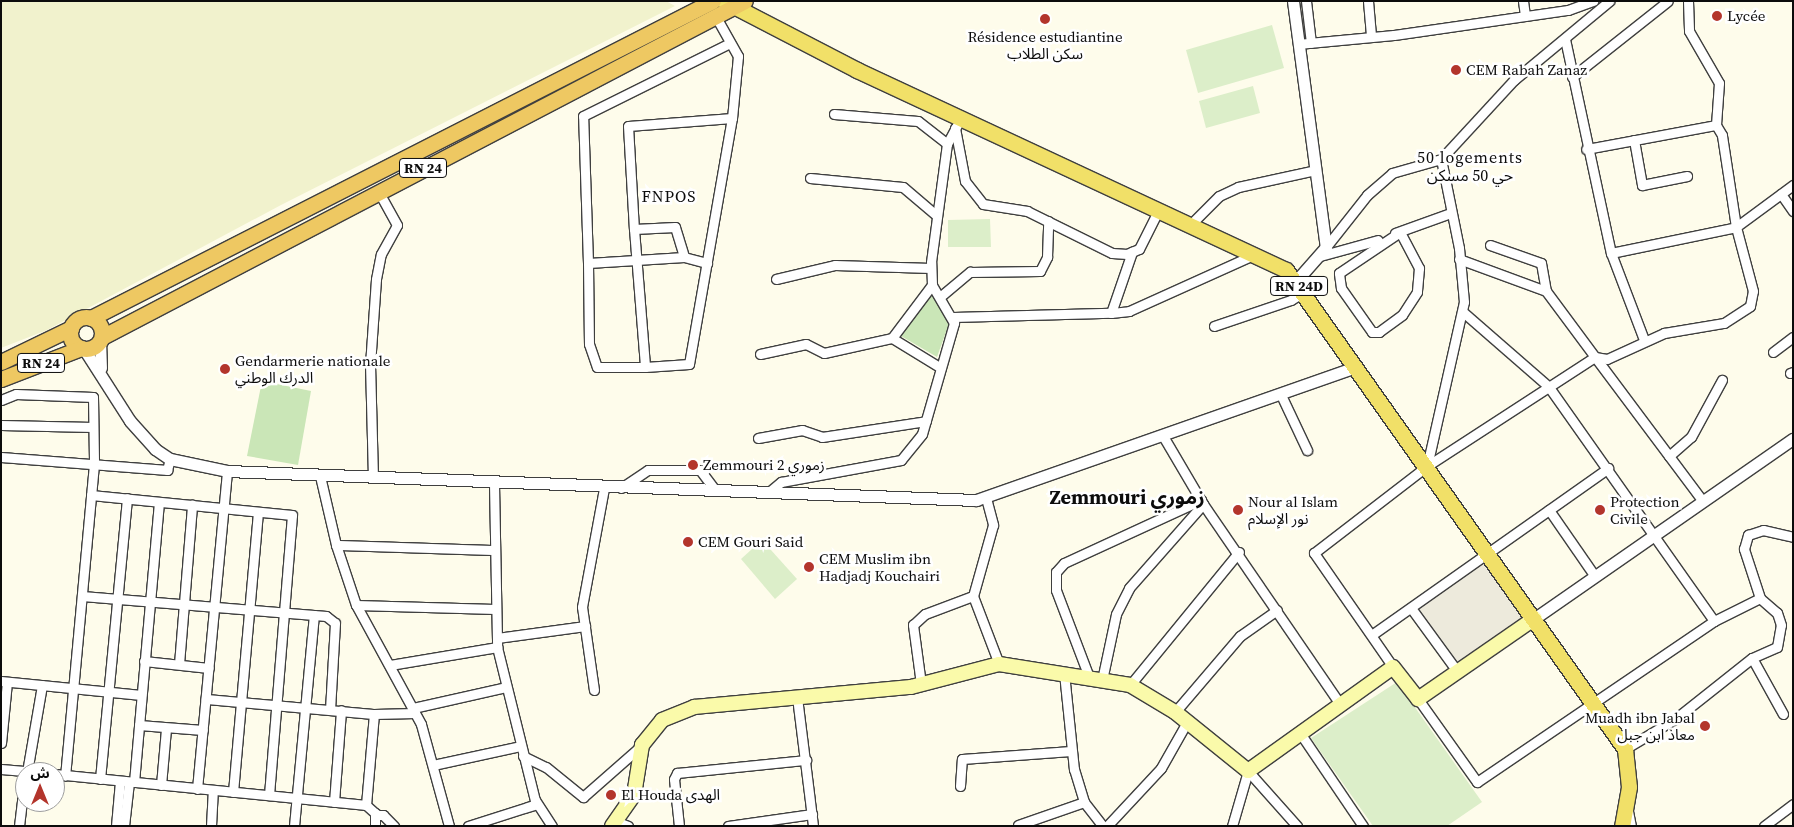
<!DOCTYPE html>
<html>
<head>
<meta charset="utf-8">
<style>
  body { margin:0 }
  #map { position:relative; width:1794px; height:827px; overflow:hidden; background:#fefceb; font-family:"Source Serif 4","Noto Sans Arabic",serif }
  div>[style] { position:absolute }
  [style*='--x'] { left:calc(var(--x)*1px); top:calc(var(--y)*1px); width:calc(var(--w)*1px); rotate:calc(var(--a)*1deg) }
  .farmland>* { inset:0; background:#f1f2cd }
  .green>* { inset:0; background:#cae6b7 }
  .pitch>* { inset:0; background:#dceec9 }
  .plaza>* { inset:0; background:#edeadc }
  .roads { filter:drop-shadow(1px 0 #3f3f3f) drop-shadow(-1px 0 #3f3f3f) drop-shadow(0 1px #3f3f3f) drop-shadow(0 -1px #3f3f3f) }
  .minor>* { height:9px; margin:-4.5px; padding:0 4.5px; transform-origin:4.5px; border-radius:4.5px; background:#fff }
  .tertiary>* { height:11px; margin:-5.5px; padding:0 5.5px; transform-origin:5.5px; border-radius:5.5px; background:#fff }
  .secondary>* { height:14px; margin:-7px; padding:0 7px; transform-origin:7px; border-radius:7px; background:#fafaaa }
  .primary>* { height:15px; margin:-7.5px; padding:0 7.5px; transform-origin:7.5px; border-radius:7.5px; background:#f1e068 }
  .trunk>* { height:15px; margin:-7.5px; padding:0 7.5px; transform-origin:7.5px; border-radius:7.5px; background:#eec862 }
  .trunk>.ring { margin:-7.5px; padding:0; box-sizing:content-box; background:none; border:15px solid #eec862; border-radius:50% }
  .dots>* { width:14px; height:14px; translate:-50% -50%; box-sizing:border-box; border:2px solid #fff; border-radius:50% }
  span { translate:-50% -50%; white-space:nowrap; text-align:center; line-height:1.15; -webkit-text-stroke:5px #fff; paint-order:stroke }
  .shield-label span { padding:1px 4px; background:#fff; border:1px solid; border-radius:4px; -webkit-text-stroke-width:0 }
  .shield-label { font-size:14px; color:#0c0c0c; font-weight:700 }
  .poi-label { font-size:15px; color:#0c0c0c }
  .left { translate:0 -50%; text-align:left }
  .right { translate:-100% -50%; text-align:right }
  .neighbourhood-label { font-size:16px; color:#0c0c0c; letter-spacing:1px }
  .district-label { font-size:20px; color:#0c0c0c; font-weight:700 }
  .frame { position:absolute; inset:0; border:2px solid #0c0c0c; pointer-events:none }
  .north { position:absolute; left:15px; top:762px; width:50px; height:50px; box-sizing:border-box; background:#fff; border:1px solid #9e9e9e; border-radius:50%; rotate:0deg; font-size:14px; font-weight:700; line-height:20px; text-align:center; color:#0c0c0c }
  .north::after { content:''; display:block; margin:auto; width:18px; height:22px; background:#b3352c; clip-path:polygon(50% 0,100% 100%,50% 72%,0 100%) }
</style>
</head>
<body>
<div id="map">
  <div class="farmland">
    <div style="clip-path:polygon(1px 1px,666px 1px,675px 6px,281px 205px,47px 330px,1px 348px)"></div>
  </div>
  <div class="green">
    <div style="clip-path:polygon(931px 292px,950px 321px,937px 357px,901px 336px)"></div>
    <div style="clip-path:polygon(262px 381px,311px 391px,298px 465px,247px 456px)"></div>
  </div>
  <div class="pitch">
    <div style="clip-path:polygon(1272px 25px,1284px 68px,1198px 93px,1186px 50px)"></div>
    <div style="clip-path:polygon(1253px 86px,1260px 113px,1206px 128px,1199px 101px)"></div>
    <div style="clip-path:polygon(990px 219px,991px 247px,948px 247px,948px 220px)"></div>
    <div style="clip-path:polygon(762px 540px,797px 579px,775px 599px,741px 559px)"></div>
    <div style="clip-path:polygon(1397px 682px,1482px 802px,1447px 826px,1373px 826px,1311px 738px)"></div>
  </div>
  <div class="plaza">
    <div style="clip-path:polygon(1490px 552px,1535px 618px,1457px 671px,1411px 608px)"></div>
  </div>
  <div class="roads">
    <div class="minor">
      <div style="--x:1306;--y:1;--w:42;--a:83.2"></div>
      <div style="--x:1368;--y:1;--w:36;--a:85"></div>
      <div style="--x:1523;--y:1;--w:15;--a:82"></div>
      <div style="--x:1688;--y:1;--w:30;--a:88"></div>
      <div style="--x:1689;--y:31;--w:60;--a:60"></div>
      <div style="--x:1719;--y:83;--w:42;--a:94.1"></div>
      <div style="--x:716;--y:17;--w:45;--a:60.6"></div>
      <div style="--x:738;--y:56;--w:62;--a:95.5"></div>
      <div style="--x:732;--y:118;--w:104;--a:175.6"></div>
      <div style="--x:628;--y:126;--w:103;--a:86.7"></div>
      <div style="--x:634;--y:229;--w:41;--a:-2.8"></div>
      <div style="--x:675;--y:227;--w:31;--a:73"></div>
      <div style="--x:684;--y:257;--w:96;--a:176.4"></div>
      <div style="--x:588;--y:263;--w:147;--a:-91.9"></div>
      <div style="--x:583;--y:116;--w:164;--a:-26.4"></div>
      <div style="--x:1565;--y:39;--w:219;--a:77.9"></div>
      <div style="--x:1611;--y:253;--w:93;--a:69.2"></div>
      <div style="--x:1298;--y:44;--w:96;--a:-5.4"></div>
      <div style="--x:1394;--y:35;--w:176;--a:-8.2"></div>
      <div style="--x:1568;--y:10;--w:27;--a:-20"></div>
      <div style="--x:1572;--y:77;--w:122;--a:-38.4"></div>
      <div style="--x:834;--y:114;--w:84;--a:4.8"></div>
      <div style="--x:918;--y:121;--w:37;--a:38"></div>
      <div style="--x:955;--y:128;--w:54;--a:79.3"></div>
      <div style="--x:965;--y:181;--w:29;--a:52"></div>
      <div style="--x:983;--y:204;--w:45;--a:9"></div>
      <div style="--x:1027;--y:211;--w:95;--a:26.3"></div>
      <div style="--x:1112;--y:253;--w:15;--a:4"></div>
      <div style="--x:1127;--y:254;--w:13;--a:-23"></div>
      <div style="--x:1139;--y:249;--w:42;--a:-63.4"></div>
      <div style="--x:1634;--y:140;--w:46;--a:79.9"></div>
      <div style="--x:1642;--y:185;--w:46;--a:-11.3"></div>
      <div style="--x:810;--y:178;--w:93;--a:5.5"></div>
      <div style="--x:903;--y:187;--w:43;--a:40.3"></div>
      <div style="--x:1781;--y:194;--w:21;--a:55"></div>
      <div style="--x:1189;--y:226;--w:42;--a:-45"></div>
      <div style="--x:1219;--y:196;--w:21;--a:-25"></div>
      <div style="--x:1238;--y:187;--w:79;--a:-12.4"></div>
      <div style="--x:634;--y:229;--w:138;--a:85.4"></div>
      <div style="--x:645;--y:367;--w:44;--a:-3.9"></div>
      <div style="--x:689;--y:364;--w:250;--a:-80.1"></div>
      <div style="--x:1400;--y:232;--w:41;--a:62.2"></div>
      <div style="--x:1419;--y:268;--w:24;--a:95"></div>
      <div style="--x:1417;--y:292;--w:27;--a:123"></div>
      <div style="--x:1402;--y:315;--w:29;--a:144"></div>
      <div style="--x:1379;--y:332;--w:7;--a:180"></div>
      <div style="--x:1372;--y:332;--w:54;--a:-125.2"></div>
      <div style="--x:1341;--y:288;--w:15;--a:-98"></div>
      <div style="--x:1339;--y:273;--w:73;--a:-33.9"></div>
      <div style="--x:1395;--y:233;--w:59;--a:-19.7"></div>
      <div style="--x:1490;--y:245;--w:54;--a:19.4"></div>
      <div style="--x:1541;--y:263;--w:28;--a:80"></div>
      <div style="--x:1326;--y:247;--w:66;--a:-51.7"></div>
      <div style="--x:1367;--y:195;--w:33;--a:-41"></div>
      <div style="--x:1392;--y:173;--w:51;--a:-15.9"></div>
      <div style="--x:1441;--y:159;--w:108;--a:-47.3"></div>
      <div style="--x:1514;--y:80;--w:124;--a:-39.7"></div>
      <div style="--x:1611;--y:253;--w:128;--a:-11.7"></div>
      <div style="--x:1736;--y:227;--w:71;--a:-36.4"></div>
      <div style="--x:1320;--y:256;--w:60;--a:-15.4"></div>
      <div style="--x:684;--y:257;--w:24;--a:15"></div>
      <div style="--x:1459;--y:259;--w:93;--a:20.2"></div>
      <div style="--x:1546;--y:291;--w:82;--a:53.4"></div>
      <div style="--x:1595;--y:357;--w:12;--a:9"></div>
      <div style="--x:1607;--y:359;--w:63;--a:-24.5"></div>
      <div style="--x:1664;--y:333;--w:61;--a:-9.5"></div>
      <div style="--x:1724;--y:323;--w:31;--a:-33"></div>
      <div style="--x:1750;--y:306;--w:15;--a:-79"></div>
      <div style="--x:1753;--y:291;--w:66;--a:-104.9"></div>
      <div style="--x:1736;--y:227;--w:93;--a:-98.7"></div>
      <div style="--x:1722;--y:135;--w:12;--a:-121"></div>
      <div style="--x:1716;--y:125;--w:132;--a:169.5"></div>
      <div style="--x:588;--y:263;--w:81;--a:89.3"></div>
      <div style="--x:589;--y:344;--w:24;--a:71"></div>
      <div style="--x:597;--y:367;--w:48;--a:0"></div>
      <div style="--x:776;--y:279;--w:61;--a:-13.3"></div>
      <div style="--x:835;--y:265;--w:96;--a:1.8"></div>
      <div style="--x:941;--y:296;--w:38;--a:-40"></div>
      <div style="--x:970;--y:272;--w:70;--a:-0.8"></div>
      <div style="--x:1040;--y:271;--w:16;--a:-63"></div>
      <div style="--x:1047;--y:257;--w:36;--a:-88"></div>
      <div style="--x:1111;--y:313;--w:18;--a:-6"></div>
      <div style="--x:1129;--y:311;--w:136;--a:-24.3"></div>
      <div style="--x:953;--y:317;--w:158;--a:-1.5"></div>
      <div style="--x:1111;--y:313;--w:65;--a:-71"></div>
      <div style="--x:1214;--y:326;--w:81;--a:-18.7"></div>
      <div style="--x:1291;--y:300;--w:15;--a:-32"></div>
      <div style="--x:892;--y:338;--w:57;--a:31.5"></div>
      <div style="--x:1773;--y:352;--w:25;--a:-37"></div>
      <div style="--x:760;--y:354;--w:47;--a:-12.3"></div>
      <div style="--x:806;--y:344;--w:20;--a:27"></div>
      <div style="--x:824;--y:353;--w:70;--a:-12.4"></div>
      <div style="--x:892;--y:338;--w:66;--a:-53"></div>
      <div style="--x:1790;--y:373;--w:3;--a:-18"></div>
      <div style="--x:1281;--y:395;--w:61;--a:64.7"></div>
      <div style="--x:1;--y:400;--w:16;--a:-22"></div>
      <div style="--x:16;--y:394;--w:77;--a:2.2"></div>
      <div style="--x:93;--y:397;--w:67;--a:89.1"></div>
      <div style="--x:94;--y:464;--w:313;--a:95.3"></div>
      <div style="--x:1;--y:425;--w:92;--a:1.2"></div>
      <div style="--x:1163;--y:436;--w:79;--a:59.5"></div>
      <div style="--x:1203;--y:504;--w:242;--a:55.6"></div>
      <div style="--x:758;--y:438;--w:45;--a:-10.3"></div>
      <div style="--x:802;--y:430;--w:21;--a:19"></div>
      <div style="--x:822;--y:437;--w:105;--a:-8.7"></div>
      <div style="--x:1669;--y:456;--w:29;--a:-41"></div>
      <div style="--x:1691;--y:437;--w:65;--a:-61.5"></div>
      <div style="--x:1;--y:457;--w:167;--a:4.5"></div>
      <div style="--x:167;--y:470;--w:11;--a:-75"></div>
      <div style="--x:1427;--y:466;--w:200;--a:-33"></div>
      <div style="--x:1595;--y:357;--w:179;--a:53.2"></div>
      <div style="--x:320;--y:476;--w:71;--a:76.9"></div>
      <div style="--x:373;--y:478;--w:113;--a:-91.5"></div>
      <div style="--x:370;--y:365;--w:86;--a:-86"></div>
      <div style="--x:376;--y:279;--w:25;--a:-79"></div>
      <div style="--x:381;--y:254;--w:33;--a:-61"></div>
      <div style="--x:397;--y:225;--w:39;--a:-119"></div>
      <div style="--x:494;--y:484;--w:163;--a:88.9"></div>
      <div style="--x:497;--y:647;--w:158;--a:76.1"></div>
      <div style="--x:535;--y:800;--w:31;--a:57"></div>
      <div style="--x:621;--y:488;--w:32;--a:-34"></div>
      <div style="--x:648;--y:470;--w:52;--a:0"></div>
      <div style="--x:700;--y:470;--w:26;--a:53"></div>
      <div style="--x:769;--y:492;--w:16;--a:-40"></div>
      <div style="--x:781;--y:482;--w:122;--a:-10.4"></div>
      <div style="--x:901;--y:460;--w:33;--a:-51"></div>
      <div style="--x:922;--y:434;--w:116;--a:-73.9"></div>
      <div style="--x:954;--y:323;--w:44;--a:-120.1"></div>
      <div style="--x:932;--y:285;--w:23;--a:-92"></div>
      <div style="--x:931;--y:262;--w:119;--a:-82.3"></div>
      <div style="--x:947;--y:144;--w:30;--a:-62"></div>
      <div style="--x:91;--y:495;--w:202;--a:5.7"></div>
      <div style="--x:292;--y:515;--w:281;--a:94.7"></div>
      <div style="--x:986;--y:498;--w:28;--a:75"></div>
      <div style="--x:993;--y:525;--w:74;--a:105.7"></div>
      <div style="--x:973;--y:596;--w:73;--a:69.1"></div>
      <div style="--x:1549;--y:510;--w:79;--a:55.3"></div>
      <div style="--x:82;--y:596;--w:245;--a:4.7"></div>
      <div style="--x:326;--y:616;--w:11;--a:38"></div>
      <div style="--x:335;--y:623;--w:86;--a:93.3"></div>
      <div style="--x:356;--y:605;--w:139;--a:1.6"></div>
      <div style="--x:1411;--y:608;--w:78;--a:53.9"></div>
      <div style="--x:1714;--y:621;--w:51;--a:-26.6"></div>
      <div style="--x:1760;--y:598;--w:52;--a:-108.1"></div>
      <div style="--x:1744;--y:549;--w:15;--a:-74"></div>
      <div style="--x:1748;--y:535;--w:16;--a:-18"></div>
      <div style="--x:1763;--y:530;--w:31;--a:13"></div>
      <div style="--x:1373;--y:634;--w:288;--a:-35.2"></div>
      <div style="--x:497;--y:638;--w:89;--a:-7.8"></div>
      <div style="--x:1752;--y:658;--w:64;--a:61"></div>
      <div style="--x:144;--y:661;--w:65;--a:6.1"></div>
      <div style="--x:179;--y:664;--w:160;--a:-85.3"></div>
      <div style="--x:390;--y:665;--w:109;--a:-9.5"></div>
      <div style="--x:1393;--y:667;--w:139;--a:-124.7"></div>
      <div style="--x:1314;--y:553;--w:143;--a:-37.6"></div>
      <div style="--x:1427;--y:466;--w:168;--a:-77.3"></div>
      <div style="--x:1464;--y:302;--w:54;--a:-95.3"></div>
      <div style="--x:1459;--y:248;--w:91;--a:-101.4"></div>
      <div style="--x:1064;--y:673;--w:97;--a:84.1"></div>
      <div style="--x:1074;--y:769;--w:34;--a:73"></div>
      <div style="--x:1084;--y:802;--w:31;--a:52"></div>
      <div style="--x:1089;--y:677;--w:93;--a:-110.8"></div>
      <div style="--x:1056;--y:590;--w:18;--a:-90"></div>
      <div style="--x:1056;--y:572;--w:12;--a:-48"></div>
      <div style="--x:1064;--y:563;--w:151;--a:-24.7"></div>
      <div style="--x:1102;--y:680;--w:67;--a:-78"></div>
      <div style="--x:1116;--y:614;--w:29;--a:-63"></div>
      <div style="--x:1129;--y:588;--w:112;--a:-48.6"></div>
      <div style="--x:1;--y:681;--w:141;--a:5.7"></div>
      <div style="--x:921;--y:684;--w:60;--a:-97.7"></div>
      <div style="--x:913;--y:625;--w:16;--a:-43"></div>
      <div style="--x:925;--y:614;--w:51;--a:-20.6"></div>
      <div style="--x:1130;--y:685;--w:172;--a:-50.7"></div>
      <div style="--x:594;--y:690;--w:84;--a:-98.2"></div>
      <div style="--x:582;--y:607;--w:121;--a:-79.5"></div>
      <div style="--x:797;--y:697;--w:130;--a:82.9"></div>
      <div style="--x:1418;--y:699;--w:102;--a:54.6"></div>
      <div style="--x:1477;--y:782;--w:287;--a:-34.2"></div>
      <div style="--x:1714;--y:621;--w:286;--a:-125.2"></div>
      <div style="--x:1549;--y:387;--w:114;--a:-138.9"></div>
      <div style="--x:413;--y:708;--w:95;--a:-12.7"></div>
      <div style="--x:1175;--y:712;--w:100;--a:-49.5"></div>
      <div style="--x:1240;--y:636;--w:45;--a:-35.1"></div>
      <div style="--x:374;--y:714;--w:41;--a:-1.4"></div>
      <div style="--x:139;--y:725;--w:64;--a:4.5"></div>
      <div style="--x:1300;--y:733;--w:112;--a:55.9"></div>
      <div style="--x:1;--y:743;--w:61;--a:-84.4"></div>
      <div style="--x:1625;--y:749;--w:58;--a:-31"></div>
      <div style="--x:1675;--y:719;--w:98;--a:-38.4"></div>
      <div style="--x:1752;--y:658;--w:27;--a:-24"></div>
      <div style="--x:1777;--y:647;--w:22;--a:-80"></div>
      <div style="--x:1781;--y:625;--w:13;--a:-108"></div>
      <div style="--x:1777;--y:613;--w:23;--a:-139"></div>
      <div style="--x:523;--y:756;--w:25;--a:26"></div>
      <div style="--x:546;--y:767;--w:48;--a:39"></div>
      <div style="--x:583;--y:797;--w:79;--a:-41.4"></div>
      <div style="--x:433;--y:765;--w:89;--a:-12.3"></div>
      <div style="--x:1;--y:769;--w:35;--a:5"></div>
      <div style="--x:27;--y:772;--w:88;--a:-80.2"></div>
      <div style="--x:55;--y:774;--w:313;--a:5.7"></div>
      <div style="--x:366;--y:805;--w:91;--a:-85"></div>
      <div style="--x:374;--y:714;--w:169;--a:-174.9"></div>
      <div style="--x:100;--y:779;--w:282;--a:-84.5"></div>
      <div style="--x:134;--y:782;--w:281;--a:-84.9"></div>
      <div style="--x:161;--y:785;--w:56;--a:-84.9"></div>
      <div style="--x:960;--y:786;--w:27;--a:-86"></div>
      <div style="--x:962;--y:759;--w:109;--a:-4.2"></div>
      <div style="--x:197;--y:789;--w:319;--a:-84.6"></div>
      <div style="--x:233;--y:792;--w:281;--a:-84.9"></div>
      <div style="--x:334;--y:802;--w:92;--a:-85.6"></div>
      <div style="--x:366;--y:805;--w:12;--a:42"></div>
      <div style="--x:375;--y:813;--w:13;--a:90"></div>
      <div style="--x:1628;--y:811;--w:15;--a:79"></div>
      <div style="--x:375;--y:815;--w:8;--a:0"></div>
      <div style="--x:383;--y:815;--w:16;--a:45"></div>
      <div style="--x:615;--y:821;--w:14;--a:21"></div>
      <div style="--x:1018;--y:825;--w:70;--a:-19.2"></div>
      <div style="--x:19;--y:826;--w:50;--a:-83.2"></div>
      <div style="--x:116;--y:826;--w:45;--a:-84.9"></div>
      <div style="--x:124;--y:826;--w:44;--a:-83.5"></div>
      <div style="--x:211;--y:826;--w:36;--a:-87"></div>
      <div style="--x:294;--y:826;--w:212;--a:-84.6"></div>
      <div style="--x:449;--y:826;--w:106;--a:-105.4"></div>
      <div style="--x:421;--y:724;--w:136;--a:-118.6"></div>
      <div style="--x:356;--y:605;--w:63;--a:-108.4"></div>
      <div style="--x:336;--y:545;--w:159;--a:1.8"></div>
      <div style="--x:468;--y:826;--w:72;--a:-17.7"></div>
      <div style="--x:679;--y:826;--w:47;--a:-96.1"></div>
      <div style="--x:674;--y:779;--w:7;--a:-63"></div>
      <div style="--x:677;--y:773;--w:130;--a:-5.8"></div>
      <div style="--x:728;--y:826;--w:85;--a:-8.1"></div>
      <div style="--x:1107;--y:826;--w:79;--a:-47"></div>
      <div style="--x:1161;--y:768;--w:53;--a:-60.5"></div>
      <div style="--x:1232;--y:826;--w:57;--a:-73.8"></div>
      <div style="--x:1248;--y:771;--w:74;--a:48.3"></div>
      <div style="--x:1764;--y:826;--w:36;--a:-37"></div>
    </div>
    <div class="tertiary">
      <div style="--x:1293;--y:1;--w:248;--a:82.4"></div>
      <div style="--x:1326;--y:247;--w:45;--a:131.4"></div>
      <div style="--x:100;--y:340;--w:28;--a:88"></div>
      <div style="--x:84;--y:349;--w:85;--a:57.4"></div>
      <div style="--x:130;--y:421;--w:38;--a:48"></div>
      <div style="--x:155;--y:449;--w:18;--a:34"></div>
      <div style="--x:170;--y:459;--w:58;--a:11.9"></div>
      <div style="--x:227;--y:471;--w:750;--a:2.22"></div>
      <div style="--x:976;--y:500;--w:399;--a:-19.3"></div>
      <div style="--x:1535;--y:618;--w:314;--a:-34.8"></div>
    </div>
    <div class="secondary">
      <div style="--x:612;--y:826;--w:38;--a:-55"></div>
      <div style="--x:634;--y:795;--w:51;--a:-80.9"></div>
      <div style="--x:642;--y:745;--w:32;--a:-51"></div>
      <div style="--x:662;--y:720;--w:35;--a:-22"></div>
      <div style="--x:694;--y:707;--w:218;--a:-5.3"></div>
      <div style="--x:911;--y:687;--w:91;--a:-14.6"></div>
      <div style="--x:999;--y:664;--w:133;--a:9.1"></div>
      <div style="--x:1130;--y:685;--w:52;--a:31"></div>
      <div style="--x:1175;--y:712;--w:94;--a:38.9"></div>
      <div style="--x:1248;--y:771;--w:178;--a:-35.6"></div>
      <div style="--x:1393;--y:667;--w:41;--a:52"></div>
      <div style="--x:1418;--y:699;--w:142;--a:-34.7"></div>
    </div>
    <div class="primary">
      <div style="--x:724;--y:1;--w:150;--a:27.4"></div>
      <div style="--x:857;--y:70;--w:473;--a:25"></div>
      <div style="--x:1286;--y:270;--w:587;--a:54.71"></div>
      <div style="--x:1625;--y:749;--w:38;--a:84"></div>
      <div style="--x:1629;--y:787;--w:40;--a:100"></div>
    </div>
    <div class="trunk">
      <div class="ring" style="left:70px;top:317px;width:17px;height:17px"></div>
      <div style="--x:91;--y:318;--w:698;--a:-27.01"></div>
      <div style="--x:102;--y:337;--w:725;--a:-27.59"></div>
      <div style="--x:1;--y:362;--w:78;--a:-25.9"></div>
      <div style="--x:1;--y:379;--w:86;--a:-21.2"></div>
    </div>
  </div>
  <div class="dots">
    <div style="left:1717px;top:16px;background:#b3352c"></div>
    <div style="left:1045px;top:19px;background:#b3352c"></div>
    <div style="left:1456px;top:70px;background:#b3352c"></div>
    <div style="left:225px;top:369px;background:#b3352c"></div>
    <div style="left:693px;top:465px;background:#b3352c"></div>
    <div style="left:1238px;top:510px;background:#b3352c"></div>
    <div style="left:1600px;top:510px;background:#b3352c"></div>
    <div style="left:688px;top:542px;background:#b3352c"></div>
    <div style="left:809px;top:567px;background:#b3352c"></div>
    <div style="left:1705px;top:726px;background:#b3352c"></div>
    <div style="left:611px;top:795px;background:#b3352c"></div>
  </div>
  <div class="shield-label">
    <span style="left:423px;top:168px">RN 24</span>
    <span style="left:1299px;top:286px">RN 24D</span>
    <span style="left:41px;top:363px">RN 24</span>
  </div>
  <div class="poi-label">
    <span class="left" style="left:1727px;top:16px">Lycée</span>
    <span style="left:1045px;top:45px">Résidence estudiantine<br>سكن الطلاب</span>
    <span class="left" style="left:1466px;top:70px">CEM Rabah Zanaz</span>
    <span class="left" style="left:235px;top:369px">Gendarmerie nationale<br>الدرك الوطني</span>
    <span class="left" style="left:703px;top:465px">Zemmouri 2 زموري</span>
    <span class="left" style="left:1248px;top:510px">Nour al Islam<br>نور الإسلام</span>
    <span class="left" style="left:1610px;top:510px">Protection<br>Civile</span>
    <span class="left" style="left:698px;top:542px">CEM Gouri Said</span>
    <span class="left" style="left:819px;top:567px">CEM Muslim ibn<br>Hadjadj Kouchairi</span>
    <span class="right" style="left:1695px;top:726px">Muadh ibn Jabal<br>معاذ ابن جبل</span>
    <span class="left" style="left:621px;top:795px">El Houda الهدى</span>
  </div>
  <div class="neighbourhood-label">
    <span style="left:1470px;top:166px">50 logements<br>حي 50 مسكن</span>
    <span style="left:669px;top:196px">FNPOS</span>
  </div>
  <div class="district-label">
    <span style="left:1127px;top:497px">Zemmouri زموري</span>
  </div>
  <div class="frame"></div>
  <div class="north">ش</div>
</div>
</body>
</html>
